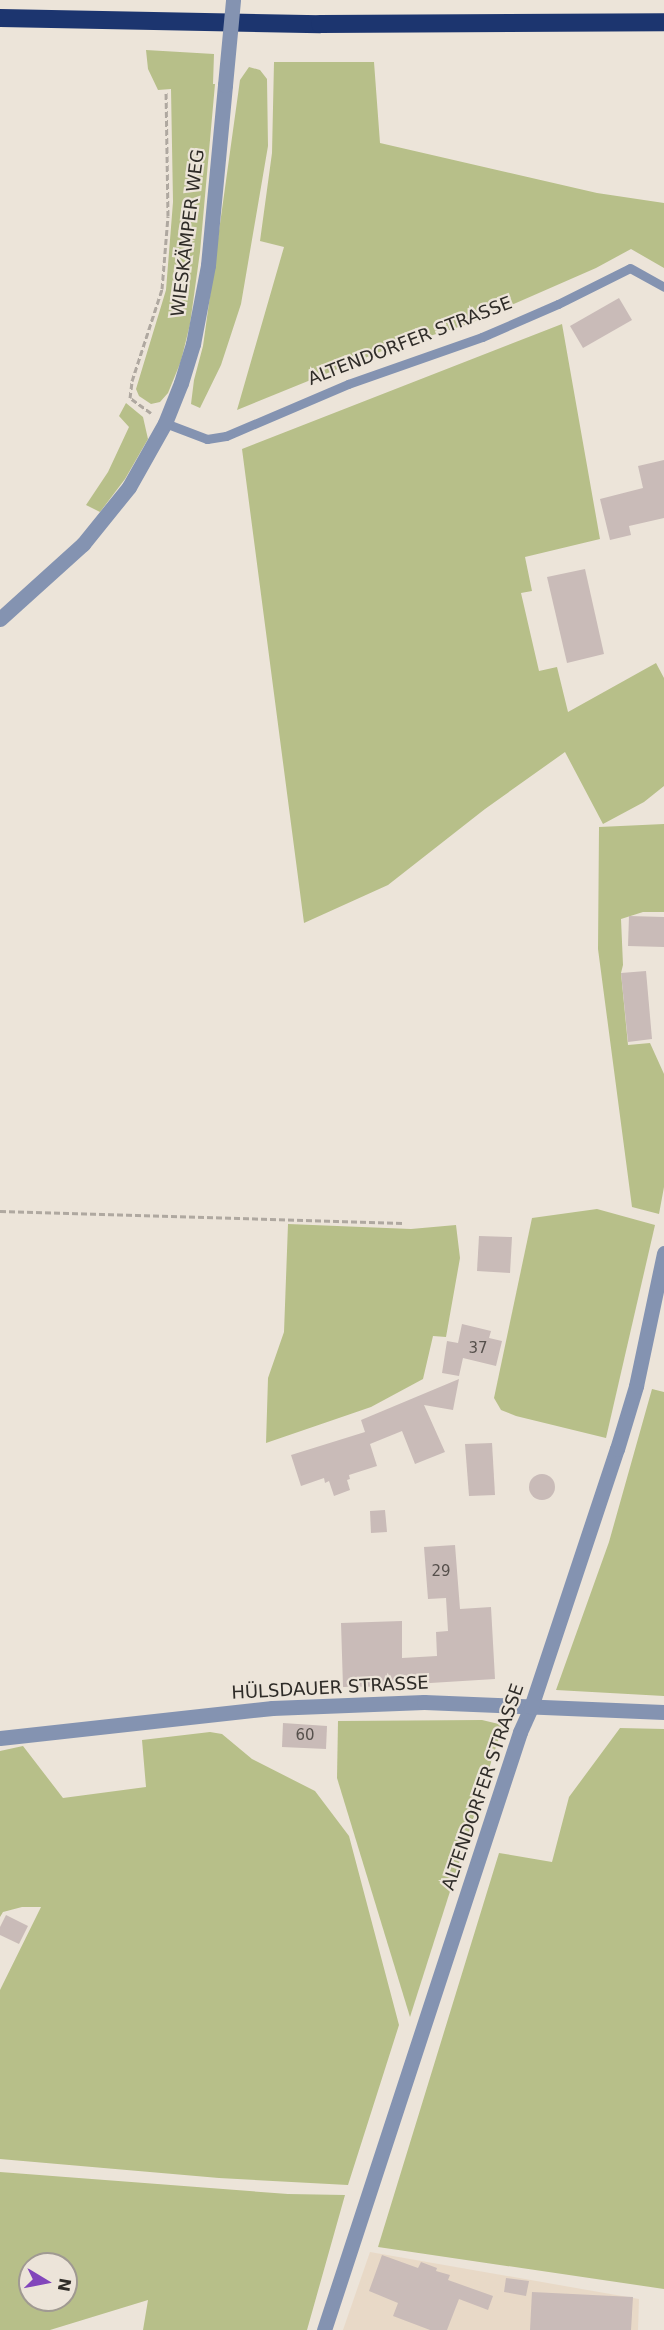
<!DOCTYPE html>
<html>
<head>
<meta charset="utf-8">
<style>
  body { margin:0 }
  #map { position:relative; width:664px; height:2330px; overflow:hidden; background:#ece4d9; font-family:"DejaVu Sans",sans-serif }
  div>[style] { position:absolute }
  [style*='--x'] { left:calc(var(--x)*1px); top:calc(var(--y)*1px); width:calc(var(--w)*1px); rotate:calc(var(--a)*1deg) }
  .commercial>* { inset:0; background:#e8d9c7 }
  .green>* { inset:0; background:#b7bf89 }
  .building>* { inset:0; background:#c9bbb8 }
  .round { border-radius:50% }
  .path>* { height:3px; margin-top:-1.5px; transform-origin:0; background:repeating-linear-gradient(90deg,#afa8a0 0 6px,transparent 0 9px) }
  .service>* { height:9px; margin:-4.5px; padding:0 4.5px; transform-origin:4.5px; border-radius:4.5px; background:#8493b1 }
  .minor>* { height:15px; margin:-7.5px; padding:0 7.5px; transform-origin:7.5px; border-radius:7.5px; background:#8493b1 }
  .motorway>* { height:18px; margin:-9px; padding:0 9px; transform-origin:9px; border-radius:9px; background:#1c356f }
  .minor-bridge>* { height:15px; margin:-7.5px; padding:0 7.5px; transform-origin:7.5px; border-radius:7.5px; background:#8493b1 }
  span { translate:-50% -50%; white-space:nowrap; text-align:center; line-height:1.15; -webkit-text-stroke:4.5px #ece4d9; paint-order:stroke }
  .number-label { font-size:15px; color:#56504c }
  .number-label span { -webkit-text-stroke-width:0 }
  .street-label { font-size:18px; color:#2f2c28 }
  .north { position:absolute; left:18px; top:2252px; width:60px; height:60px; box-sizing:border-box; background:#ece4d9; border:2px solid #a09a92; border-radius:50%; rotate:100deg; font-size:16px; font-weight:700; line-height:24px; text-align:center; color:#2f2c28 }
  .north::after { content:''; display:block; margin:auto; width:21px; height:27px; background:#8246bb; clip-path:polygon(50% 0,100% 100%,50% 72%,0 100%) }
</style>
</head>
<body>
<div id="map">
  <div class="commercial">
    <div style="clip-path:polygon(370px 2252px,639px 2299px,638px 2330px,343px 2330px)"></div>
  </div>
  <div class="green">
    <div style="clip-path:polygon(146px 50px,214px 54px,213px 84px,215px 84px,200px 252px,190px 324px,181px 361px,168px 393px,160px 402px,151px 404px,139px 396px,136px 389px,166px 290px,173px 202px,171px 89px,158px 90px,148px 69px)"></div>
    <div style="clip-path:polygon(274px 62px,374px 62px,380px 143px,597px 193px,664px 203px,664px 268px,631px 249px,596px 268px,468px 324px,382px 351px,237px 410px,284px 247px,260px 241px,272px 153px)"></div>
    <div style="clip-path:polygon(249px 67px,260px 70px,267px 79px,268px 146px,241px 304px,221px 365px,200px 408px,191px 404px,194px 380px,203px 346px,240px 80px)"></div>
    <div style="clip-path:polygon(562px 324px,600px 539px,525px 557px,532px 591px,521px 593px,539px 671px,557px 667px,568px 712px,656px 663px,664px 678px,664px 786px,644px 802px,603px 824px,565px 752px,485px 809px,388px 885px,304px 923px,242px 449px)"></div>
    <div style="clip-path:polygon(126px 403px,143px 417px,148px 439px,125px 479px,100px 512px,86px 505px,108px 472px,129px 427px,119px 416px)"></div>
    <div style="clip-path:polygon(664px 824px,664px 912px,643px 912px,621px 919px,623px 965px,621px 973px,628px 1045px,650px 1043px,664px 1074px,664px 1187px,659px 1214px,632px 1207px,598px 949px,599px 827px)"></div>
    <div style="clip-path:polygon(597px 1209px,655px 1225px,606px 1438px,516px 1416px,501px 1410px,494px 1398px,532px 1218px)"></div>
    <div style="clip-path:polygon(288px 1224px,411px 1229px,456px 1225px,460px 1258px,446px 1337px,433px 1336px,423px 1379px,371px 1407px,266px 1443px,268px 1378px,284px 1332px)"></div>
    <div style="clip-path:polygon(652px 1389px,664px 1392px,664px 1696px,556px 1690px,609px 1542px)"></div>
    <div style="clip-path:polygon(482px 1720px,503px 1725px,410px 2017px,337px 1778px,338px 1721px)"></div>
    <div style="clip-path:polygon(620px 1728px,664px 1729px,664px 2289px,378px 2247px,499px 1853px,552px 1862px,569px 1797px)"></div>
    <div style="clip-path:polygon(210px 1732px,222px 1734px,252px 1759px,315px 1791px,349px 1836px,399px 2025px,348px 2185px,219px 2178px,0 2159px,0 1990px,41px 1907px,22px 1907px,3px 1912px,0 1917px,0 1751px,23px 1746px,63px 1798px,146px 1787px,142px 1740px)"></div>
    <div style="clip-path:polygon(evenodd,0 2172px,288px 2194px,345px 2195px,307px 2330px,143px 2330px,148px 2300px,50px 2330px,0 2330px,0 2172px,30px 2264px,66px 2264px,66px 2300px,30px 2300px,30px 2264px)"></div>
  </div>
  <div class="building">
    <div style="clip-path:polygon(619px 298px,632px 320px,583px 348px,570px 326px)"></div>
    <div style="clip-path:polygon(664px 460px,664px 518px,629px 526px,631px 535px,610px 540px,600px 499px,643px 488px,638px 466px)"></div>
    <div style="clip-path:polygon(585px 569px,604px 654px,567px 663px,547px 577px)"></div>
    <div style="clip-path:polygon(629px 916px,664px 917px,664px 947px,628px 946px)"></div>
    <div style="clip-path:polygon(646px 971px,652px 1039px,628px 1042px,621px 973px)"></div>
    <div style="clip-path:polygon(479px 1236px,512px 1237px,510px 1273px,477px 1271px)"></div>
    <div style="clip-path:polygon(462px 1324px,491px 1331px,489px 1338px,502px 1341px,496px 1366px,463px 1358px,459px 1376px,442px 1373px,447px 1341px,458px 1343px)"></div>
    <div style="clip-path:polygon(459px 1379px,453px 1410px,424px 1405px,445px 1452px,415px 1464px,402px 1431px,370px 1444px,377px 1466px,349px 1475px,350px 1479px,347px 1480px,350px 1490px,334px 1496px,329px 1481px,325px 1483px,324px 1478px,301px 1486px,291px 1455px,365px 1432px,361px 1420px)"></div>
    <div style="clip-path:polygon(492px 1443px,495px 1495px,469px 1496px,465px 1444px)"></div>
    <div class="round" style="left:529px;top:1474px;width:26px;height:26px"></div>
    <div style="clip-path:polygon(385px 1510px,387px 1532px,371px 1533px,370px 1511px)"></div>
    <div style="clip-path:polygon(455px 1545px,460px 1609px,491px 1607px,495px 1679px,414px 1684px,414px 1686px,343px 1687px,341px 1623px,402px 1621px,402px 1658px,437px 1656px,436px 1632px,448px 1631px,446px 1598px,428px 1599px,424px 1547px)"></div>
    <div style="clip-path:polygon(283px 1723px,327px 1726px,326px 1749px,282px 1747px)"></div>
    <div style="clip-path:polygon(6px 1915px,28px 1926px,19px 1944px,0 1935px,0 1927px)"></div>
    <div style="clip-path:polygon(382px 2255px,418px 2268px,421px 2262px,437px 2268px,436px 2271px,450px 2275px,448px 2280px,493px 2296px,488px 2310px,459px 2299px,447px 2330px,430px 2330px,393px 2316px,398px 2303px,369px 2291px)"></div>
    <div style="clip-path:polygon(506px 2278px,529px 2281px,526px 2296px,504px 2292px)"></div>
    <div style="clip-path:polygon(532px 2292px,633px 2297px,631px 2330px,530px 2330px)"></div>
  </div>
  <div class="path">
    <div style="--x:151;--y:413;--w:26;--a:-144"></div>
    <div style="--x:130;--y:398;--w:17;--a:-83"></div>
    <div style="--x:132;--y:381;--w:97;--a:-71.9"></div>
    <div style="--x:162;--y:289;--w:73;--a:-85.3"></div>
    <div style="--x:168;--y:216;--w:124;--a:-90.9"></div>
    <div style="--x:0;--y:1211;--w:403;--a:1.7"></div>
  </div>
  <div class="service">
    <div style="--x:165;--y:423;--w:45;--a:20.9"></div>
    <div style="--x:207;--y:439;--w:19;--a:-9"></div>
    <div style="--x:226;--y:436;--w:133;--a:-23.1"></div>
    <div style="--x:348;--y:384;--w:142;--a:-19.3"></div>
    <div style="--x:482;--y:337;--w:83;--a:-23.5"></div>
    <div style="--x:558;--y:304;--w:80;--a:-26.6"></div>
    <div style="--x:630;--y:268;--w:39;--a:29"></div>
  </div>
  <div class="minor">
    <div style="--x:0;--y:619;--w:112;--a:-42.1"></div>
    <div style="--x:83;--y:544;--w:73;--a:-51.1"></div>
    <div style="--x:129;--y:487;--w:73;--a:-60.6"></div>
    <div style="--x:165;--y:423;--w:43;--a:-68.2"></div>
    <div style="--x:181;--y:383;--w:41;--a:-72.9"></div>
    <div style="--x:193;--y:344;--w:80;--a:-79.2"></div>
    <div style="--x:208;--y:265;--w:181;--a:-84.6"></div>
    <div style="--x:0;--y:1738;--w:274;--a:-6.3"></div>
    <div style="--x:272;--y:1708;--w:152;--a:-2.3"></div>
    <div style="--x:424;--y:1702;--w:240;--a:2.4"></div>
    <div style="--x:324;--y:2330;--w:629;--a:-71.85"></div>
    <div style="--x:520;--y:1732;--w:27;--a:-66"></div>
    <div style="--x:531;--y:1707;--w:272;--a:-71.6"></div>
    <div style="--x:617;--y:1449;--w:66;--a:-73.2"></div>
    <div style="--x:636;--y:1386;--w:136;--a:-78.1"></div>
  </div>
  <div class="motorway">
    <div style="--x:0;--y:18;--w:320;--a:1.1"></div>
    <div style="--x:320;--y:24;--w:344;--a:-0.3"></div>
  </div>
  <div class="minor-bridge">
    <div style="--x:225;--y:85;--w:85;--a:-84.6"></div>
  </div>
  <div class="number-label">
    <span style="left:478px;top:1349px">37</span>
    <span style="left:441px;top:1572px">29</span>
    <span style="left:305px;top:1736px">60</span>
  </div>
  <div class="street-label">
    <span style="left:188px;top:233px;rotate:-83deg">WIESKÄMPER WEG</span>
    <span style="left:410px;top:341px;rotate:-21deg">ALTENDORFER STRASSE</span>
    <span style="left:330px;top:1688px;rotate:-3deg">HÜLSDAUER STRASSE</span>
    <span style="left:483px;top:1787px;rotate:-71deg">ALTENDORFER STRASSE</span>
  </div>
  <div class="north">N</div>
</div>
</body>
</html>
